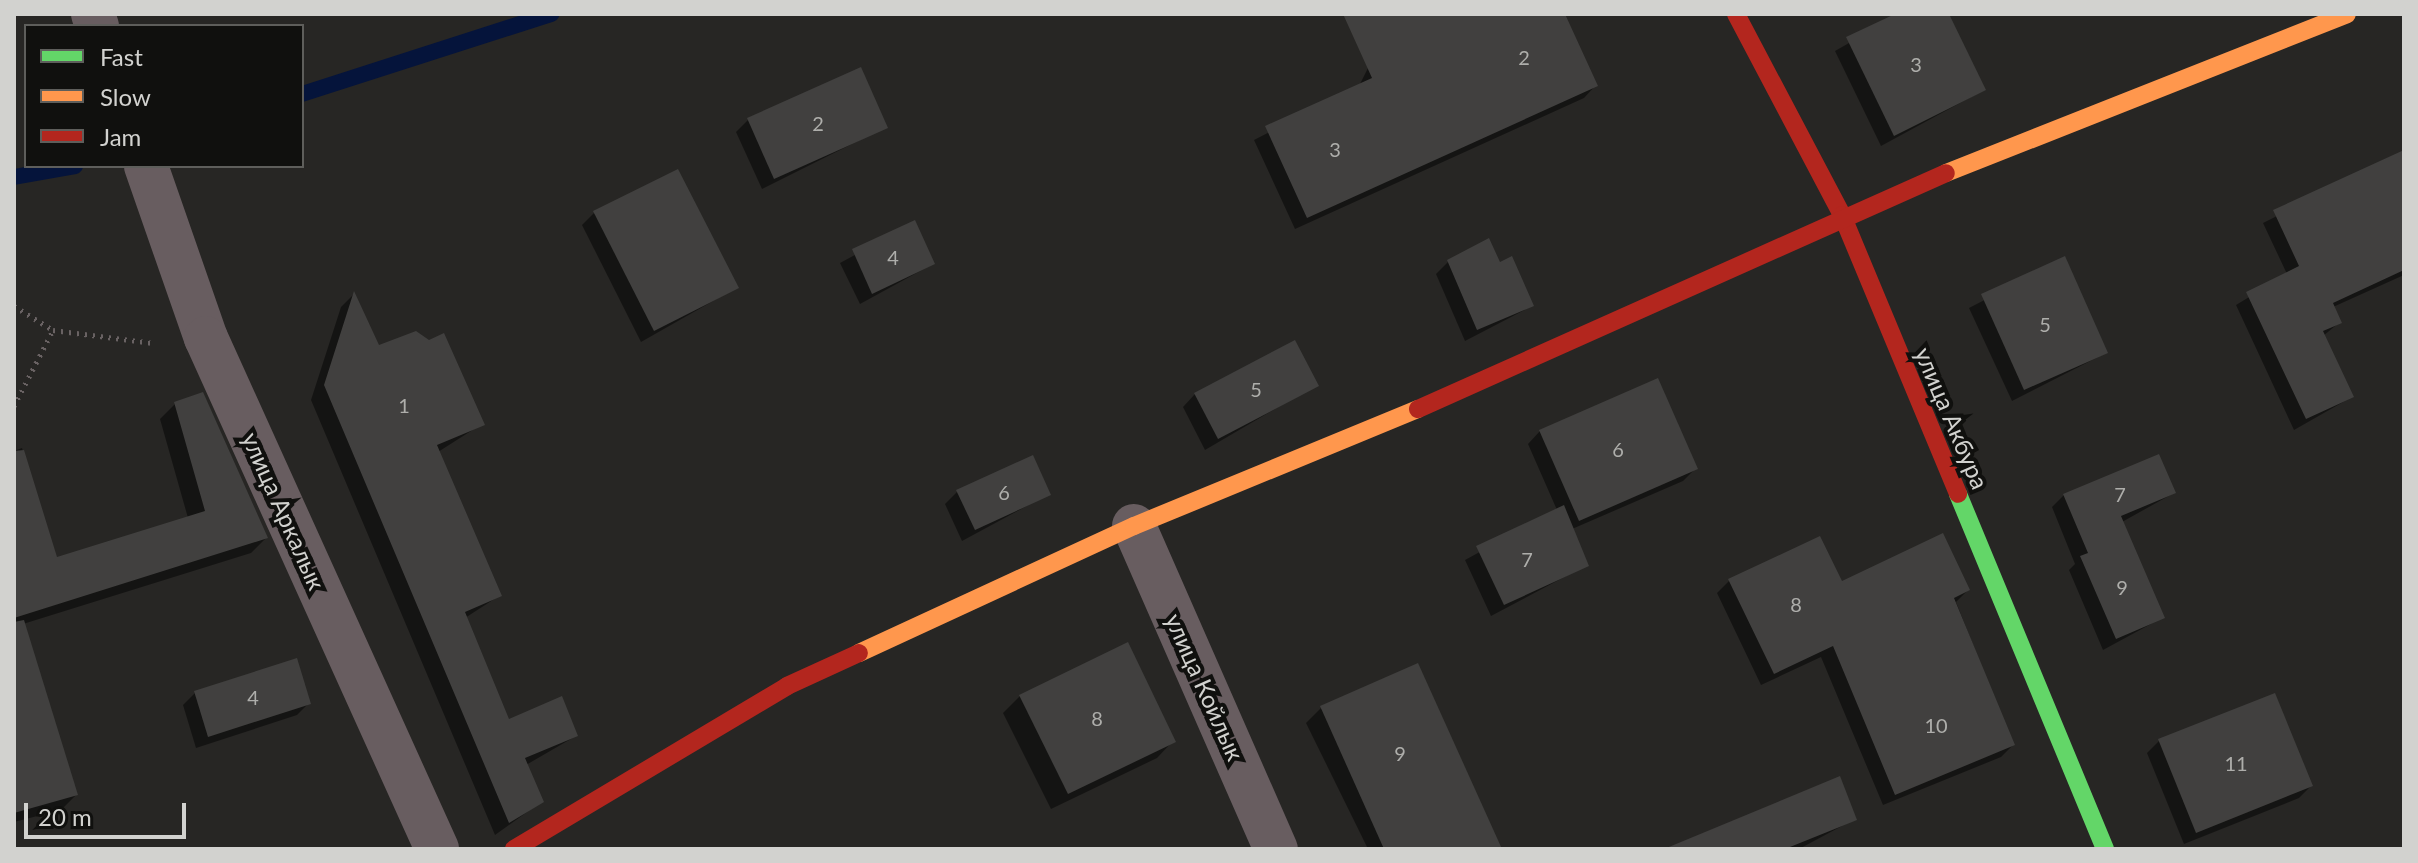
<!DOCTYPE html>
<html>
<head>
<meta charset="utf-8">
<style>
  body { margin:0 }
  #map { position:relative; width:2418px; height:863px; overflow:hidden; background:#272624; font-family:Lato,sans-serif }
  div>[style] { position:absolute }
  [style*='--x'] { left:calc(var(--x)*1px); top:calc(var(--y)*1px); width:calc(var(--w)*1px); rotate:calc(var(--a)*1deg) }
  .shadow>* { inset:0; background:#0007 }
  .stream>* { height:16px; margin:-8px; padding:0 8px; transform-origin:8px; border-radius:8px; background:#05143b }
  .building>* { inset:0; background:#41403f }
  .path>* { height:5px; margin-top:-2.5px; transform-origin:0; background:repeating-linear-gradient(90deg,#696263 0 2px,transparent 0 8px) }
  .street>* { height:44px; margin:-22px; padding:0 22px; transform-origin:22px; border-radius:22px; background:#685d60 }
  .fast>* { height:18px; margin:-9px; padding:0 9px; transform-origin:9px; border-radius:9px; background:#63d668 }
  .slow>* { height:18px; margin:-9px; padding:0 9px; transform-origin:9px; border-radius:9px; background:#ff974d }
  .jam>* { height:18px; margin:-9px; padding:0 9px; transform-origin:9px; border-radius:9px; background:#b3261e }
  span { translate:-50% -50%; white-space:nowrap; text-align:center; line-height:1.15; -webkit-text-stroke:8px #10100e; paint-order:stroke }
  .number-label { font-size:20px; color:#aeaeab }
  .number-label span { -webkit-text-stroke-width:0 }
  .street-label { font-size:24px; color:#d2d2cf }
  .frame { position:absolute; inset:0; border:16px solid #d2d2cf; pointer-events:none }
  .legend { position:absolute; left:24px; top:24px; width:280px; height:144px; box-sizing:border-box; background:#10100e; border:2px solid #5e5e5b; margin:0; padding:10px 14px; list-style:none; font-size:24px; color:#d2d2cf }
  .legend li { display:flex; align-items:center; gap:16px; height:40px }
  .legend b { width:40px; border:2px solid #5e5e5b }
  .scale { position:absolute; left:24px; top:803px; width:162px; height:36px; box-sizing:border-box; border:4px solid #d2d2cf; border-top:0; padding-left:10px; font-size:24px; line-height:28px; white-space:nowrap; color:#d2d2cf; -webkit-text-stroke:6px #10100e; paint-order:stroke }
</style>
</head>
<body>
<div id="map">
  <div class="shadow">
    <div style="clip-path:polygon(1489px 14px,1563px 14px,1596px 85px,1584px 98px,1295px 229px,1254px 140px,1359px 86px,1368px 68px)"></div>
    <div style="clip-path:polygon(1900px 14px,1947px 14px,1984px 90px,1881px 146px,1835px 51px)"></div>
    <div style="clip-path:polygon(748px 120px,886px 127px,762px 189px,736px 132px)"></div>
    <div style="clip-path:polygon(2404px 153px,2404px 275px,2333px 307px,2340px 322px,2323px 336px,2352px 397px,2294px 430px,2236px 305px,2287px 274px,2263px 223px)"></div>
    <div style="clip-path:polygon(594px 213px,736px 288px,641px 342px,582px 225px)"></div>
    <div style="clip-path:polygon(914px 223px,933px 264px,860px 304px,840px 263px)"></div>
    <div style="clip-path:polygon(2064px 259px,2106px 353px,2012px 401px,1969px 308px)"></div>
    <div style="clip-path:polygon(1448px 262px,1499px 265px,1532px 306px,1465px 341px,1436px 274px)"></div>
    <div style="clip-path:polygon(354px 294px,378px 348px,482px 424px,438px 452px,499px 596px,465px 618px,508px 722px,576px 736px,526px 765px,541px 802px,495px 835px,311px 400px,341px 307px)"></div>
    <div style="clip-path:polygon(1316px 385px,1205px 450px,1183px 407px,1195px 394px)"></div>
    <div style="clip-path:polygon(175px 404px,266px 538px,251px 553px,23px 624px,76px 795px,61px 810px,14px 822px,14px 451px,22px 448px,56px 560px,188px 518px,160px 419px)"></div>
    <div style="clip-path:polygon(1540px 431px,1695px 469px,1683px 481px,1572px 529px,1587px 565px,1491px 616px,1465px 560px,1557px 510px,1528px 444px)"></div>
    <div style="clip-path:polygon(957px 492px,1049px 494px,962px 541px,945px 504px)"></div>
    <div style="clip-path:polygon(2174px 493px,2122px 522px,2162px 618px,2103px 650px,2069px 570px,2075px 564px,2052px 507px,2064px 495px)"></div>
    <div style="clip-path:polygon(1729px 581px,1968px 590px,1956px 602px,2013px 745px,2001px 757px,1883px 805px,1821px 657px,1761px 685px,1717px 593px)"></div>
    <div style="clip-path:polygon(195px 693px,309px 703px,297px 715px,196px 748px,183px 705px)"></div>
    <div style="clip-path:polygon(1020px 696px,1173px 741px,1157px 758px,1051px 809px,1003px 713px)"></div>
    <div style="clip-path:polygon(1321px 708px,1500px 849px,1368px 849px,1306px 723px)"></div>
    <div style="clip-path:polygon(2159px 741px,2311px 786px,2299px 798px,2184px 844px,2147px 753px)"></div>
    <div style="clip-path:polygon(1855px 819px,1799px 849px,1713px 849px)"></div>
  </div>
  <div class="stream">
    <div style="--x:302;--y:94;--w:262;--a:-17.8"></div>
    <div style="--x:14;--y:177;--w:62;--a:-10.2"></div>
  </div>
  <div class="building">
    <div style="clip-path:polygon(1343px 14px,1565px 14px,1598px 86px,1307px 218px,1265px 126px,1372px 78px)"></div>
    <div style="clip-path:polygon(1895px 14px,1949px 14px,1986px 90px,1894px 136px,1846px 37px)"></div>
    <div style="clip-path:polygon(861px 67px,888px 128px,774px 179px,747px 118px)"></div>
    <div style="clip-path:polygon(2404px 150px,2404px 270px,2333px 303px,2342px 323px,2323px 331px,2354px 397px,2306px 419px,2246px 292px,2299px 266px,2273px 210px)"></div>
    <div style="clip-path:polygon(678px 169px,739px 288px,654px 331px,593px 211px)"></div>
    <div style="clip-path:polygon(915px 220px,935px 264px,872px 294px,852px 249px)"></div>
    <div style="clip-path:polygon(1489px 238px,1500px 262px,1512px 256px,1534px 306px,1477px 330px,1447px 260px)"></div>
    <div style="clip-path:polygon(2065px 256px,2108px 353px,2024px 390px,1981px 294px)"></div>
    <div style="clip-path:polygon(354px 291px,379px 345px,416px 331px,429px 340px,444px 333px,485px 425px,437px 445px,502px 596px,465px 612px,509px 719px,562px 696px,578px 736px,525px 758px,544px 802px,509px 823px,324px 385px)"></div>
    <div style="clip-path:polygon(1295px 340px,1319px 386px,1218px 439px,1194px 393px)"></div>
    <div style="clip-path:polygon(1658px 378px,1698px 469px,1579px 521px,1539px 430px)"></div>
    <div style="clip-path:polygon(203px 392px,268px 538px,14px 618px,14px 451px,24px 450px,57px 557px,205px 511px,174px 402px)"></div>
    <div style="clip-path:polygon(2159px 454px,2176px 493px,2121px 516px,2165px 618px,2116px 639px,2080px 556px,2088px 553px,2063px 494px)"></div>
    <div style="clip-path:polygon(1033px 455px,1051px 495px,975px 530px,956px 490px)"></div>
    <div style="clip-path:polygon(1564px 505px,1589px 566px,1504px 605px,1476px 546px)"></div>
    <div style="clip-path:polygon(1943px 533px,1970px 590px,1954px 598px,2015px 745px,1895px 795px,1833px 646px,1774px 674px,1728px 579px,1820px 536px,1842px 581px)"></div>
    <div style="clip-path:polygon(24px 620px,78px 795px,14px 813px,14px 622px)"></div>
    <div style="clip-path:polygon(1128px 642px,1176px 742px,1068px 794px,1019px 695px)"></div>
    <div style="clip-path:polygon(297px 658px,311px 704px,208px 737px,194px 691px)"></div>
    <div style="clip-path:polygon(1418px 663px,1502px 849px,1384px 849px,1320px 706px)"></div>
    <div style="clip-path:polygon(2275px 693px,2313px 786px,2196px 833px,2158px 739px)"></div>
    <div style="clip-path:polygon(1840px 776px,1857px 820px,1785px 849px,1664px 849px)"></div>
  </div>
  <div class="path">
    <div style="--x:14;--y:306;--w:46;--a:31.6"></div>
    <div style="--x:53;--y:330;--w:101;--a:7.4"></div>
    <div style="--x:14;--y:406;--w:85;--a:-62.8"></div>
  </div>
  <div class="street">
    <div style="--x:93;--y:14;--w:13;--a:72"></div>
    <div style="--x:146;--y:166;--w:182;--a:70.8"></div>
    <div style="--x:206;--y:338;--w:561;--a:65.67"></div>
    <div style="--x:1134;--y:526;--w:353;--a:66.3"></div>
  </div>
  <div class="fast">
    <div style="--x:1958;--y:494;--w:384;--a:67.5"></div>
  </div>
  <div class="slow">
    <div style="--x:1946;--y:173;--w:431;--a:-21.6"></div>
    <div style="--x:859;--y:653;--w:303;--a:-24.8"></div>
    <div style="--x:1134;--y:526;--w:307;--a:-22.4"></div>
  </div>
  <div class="jam">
    <div style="--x:1736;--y:14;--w:227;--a:62.2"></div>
    <div style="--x:1842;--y:215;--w:302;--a:67.4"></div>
    <div style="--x:1418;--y:409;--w:578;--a:-24.08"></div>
    <div style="--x:514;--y:849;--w:318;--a:-30.8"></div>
    <div style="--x:787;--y:686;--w:79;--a:-24.6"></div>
  </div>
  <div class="number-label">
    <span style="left:1524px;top:57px">2</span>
    <span style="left:1916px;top:64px">3</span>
    <span style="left:818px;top:123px">2</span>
    <span style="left:1335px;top:149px">3</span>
    <span style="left:893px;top:257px">4</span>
    <span style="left:2045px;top:324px">5</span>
    <span style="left:1256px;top:389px">5</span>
    <span style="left:404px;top:405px">1</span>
    <span style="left:1618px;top:449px">6</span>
    <span style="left:1004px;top:492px">6</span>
    <span style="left:2120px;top:494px">7</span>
    <span style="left:1527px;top:559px">7</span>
    <span style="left:2122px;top:587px">9</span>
    <span style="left:1796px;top:604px">8</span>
    <span style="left:253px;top:697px">4</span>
    <span style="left:1097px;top:718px">8</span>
    <span style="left:1936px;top:725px">10</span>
    <span style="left:1400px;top:753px">9</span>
    <span style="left:2236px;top:763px">11</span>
  </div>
  <div class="street-label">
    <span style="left:1952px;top:418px;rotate:67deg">улица Акбура</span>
    <span style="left:284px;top:511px;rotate:66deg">улица Аркалык</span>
    <span style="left:1205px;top:687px;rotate:66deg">улица Койлык</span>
  </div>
  <div class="frame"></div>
  <ul class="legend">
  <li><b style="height:10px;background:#63d668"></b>Fast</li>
  <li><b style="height:10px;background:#ff974d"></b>Slow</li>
  <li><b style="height:10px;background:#b3261e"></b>Jam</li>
  </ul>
  <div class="scale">20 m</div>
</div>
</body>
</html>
